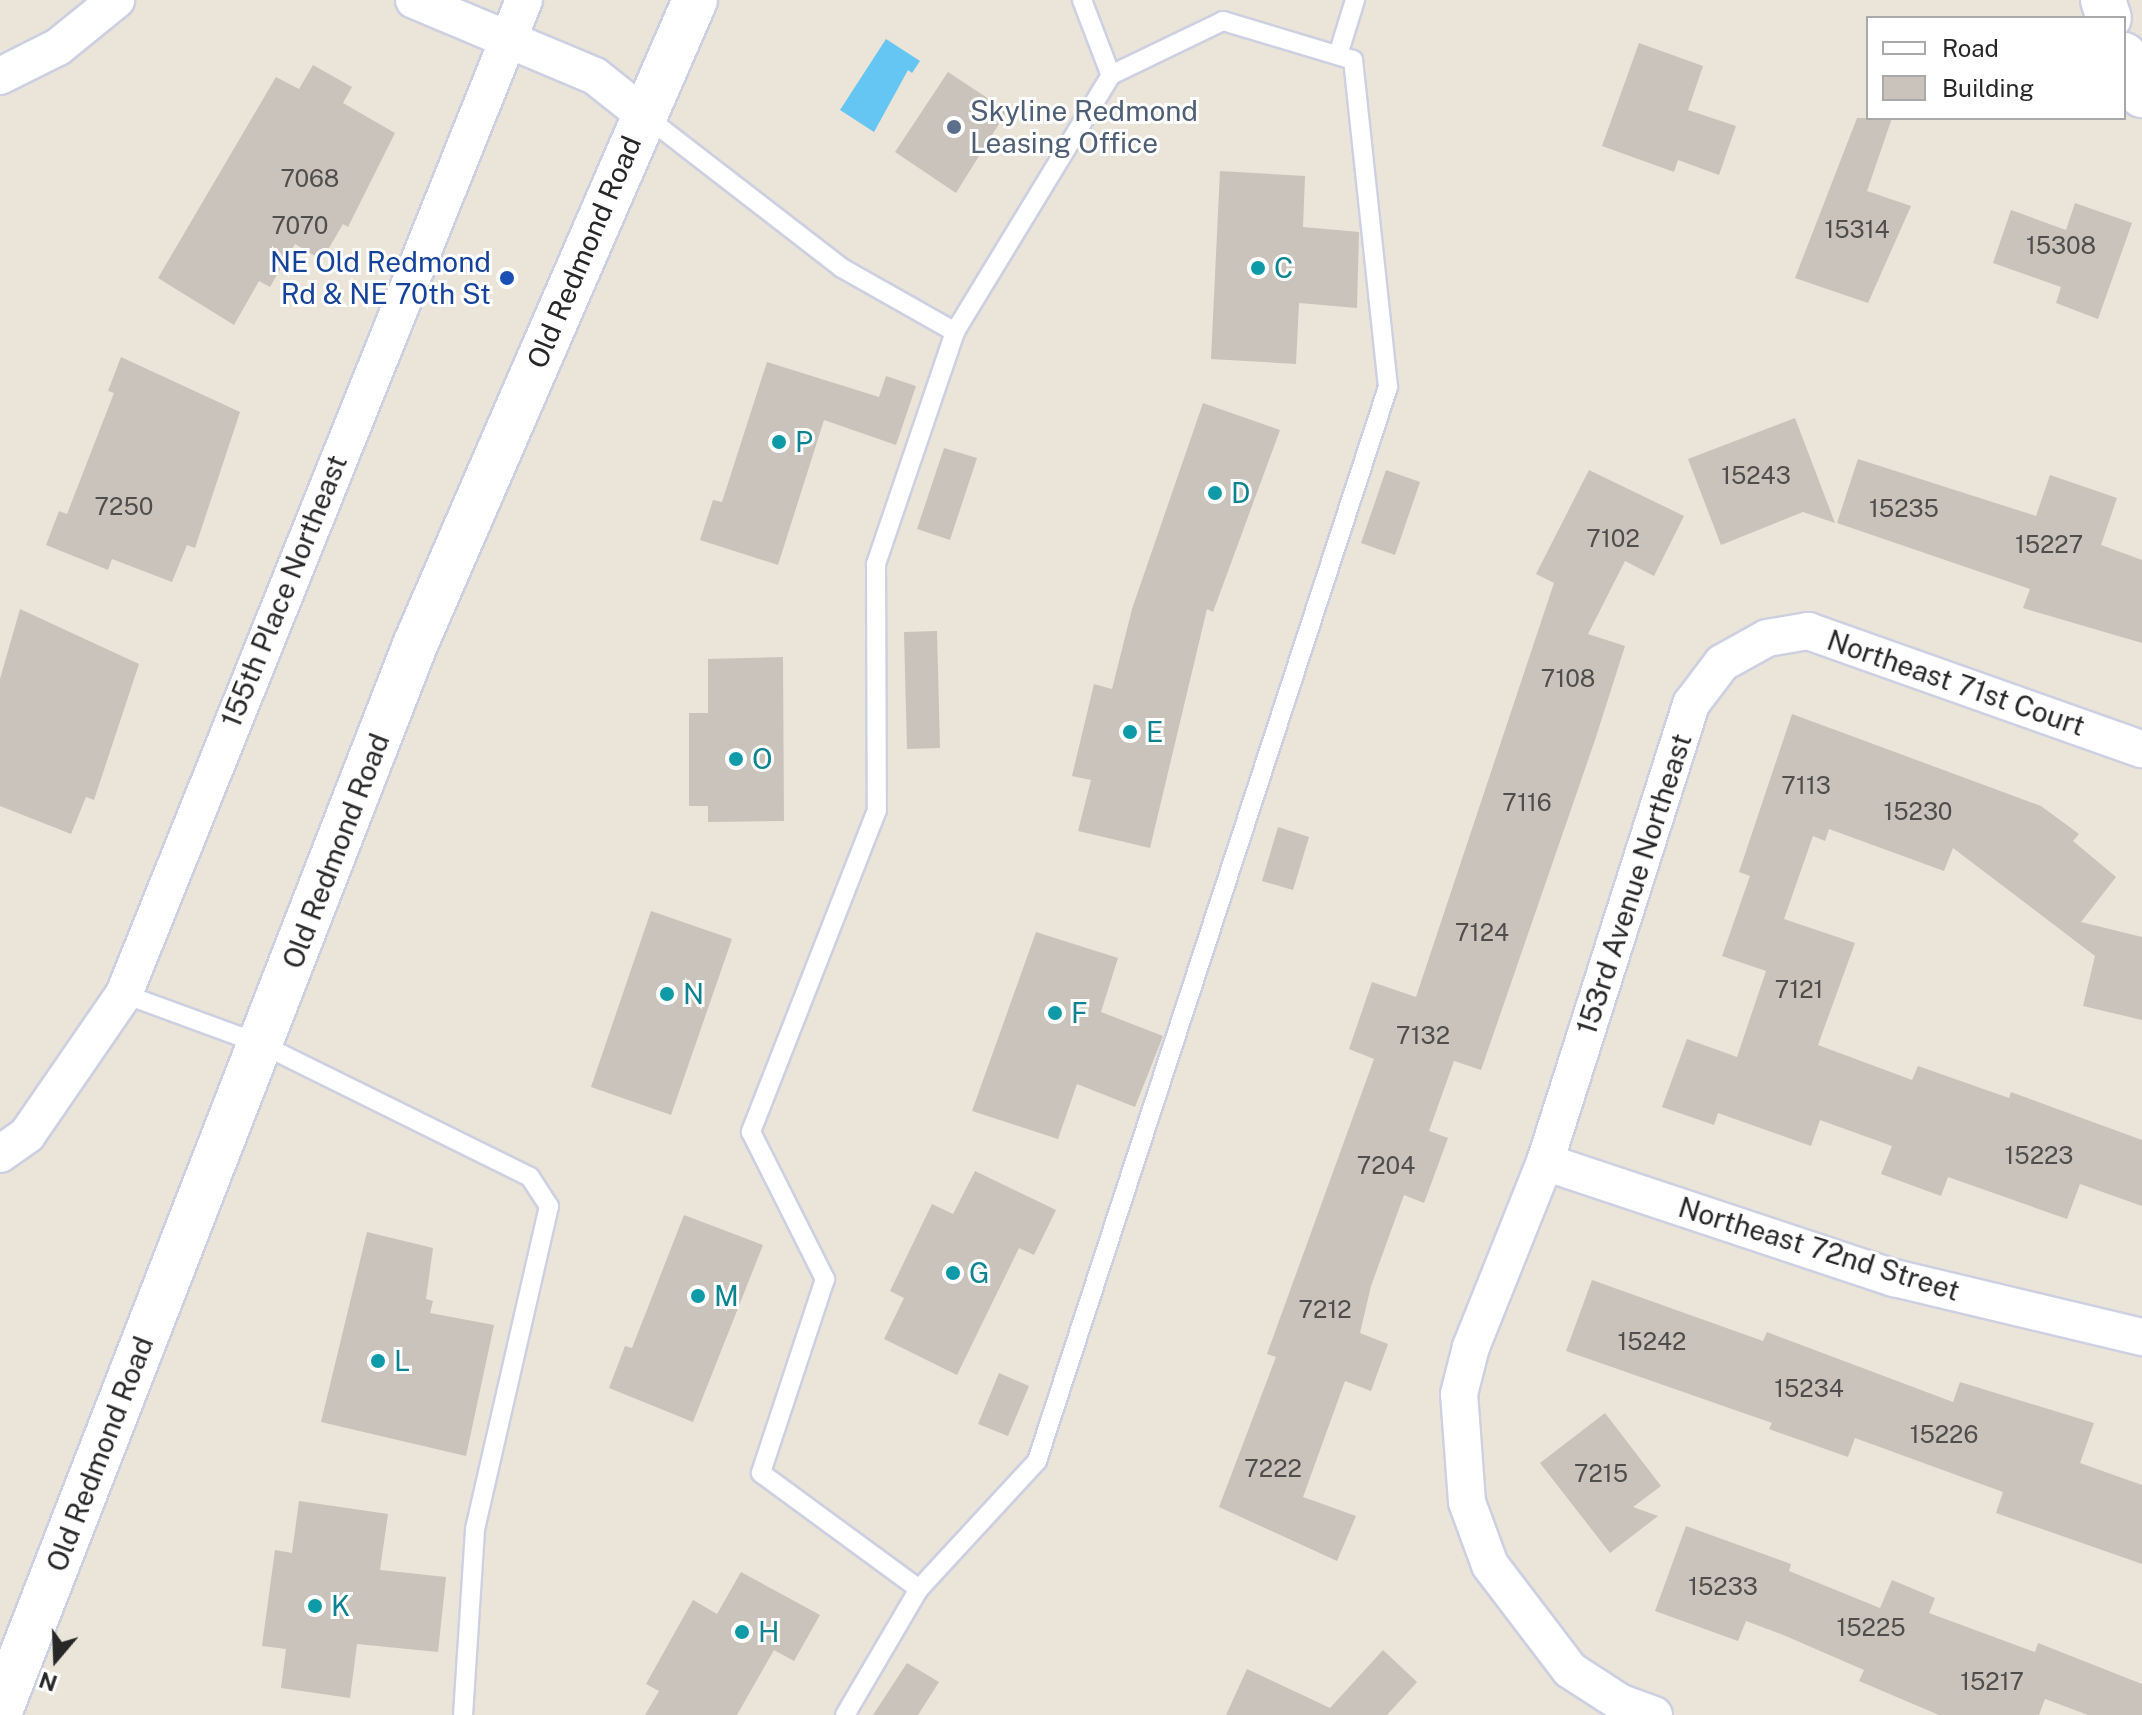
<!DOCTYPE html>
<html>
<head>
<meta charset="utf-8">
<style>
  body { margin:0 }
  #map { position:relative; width:2142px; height:1715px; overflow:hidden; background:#ebe4d8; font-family:"Public Sans",sans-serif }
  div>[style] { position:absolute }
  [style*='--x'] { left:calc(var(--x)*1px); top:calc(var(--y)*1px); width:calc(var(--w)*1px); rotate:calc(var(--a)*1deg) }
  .water>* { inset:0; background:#65c6f3 }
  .building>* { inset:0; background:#c9c3bb }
  .roads { filter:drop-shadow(2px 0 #cdd0e1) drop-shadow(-2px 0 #cdd0e1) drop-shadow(0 2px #cdd0e1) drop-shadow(0 -2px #cdd0e1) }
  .lane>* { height:18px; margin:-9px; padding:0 9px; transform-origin:9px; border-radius:9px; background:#fff }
  .street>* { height:36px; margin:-18px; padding:0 18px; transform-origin:18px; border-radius:18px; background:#fff }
  .secondary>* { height:44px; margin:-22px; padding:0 22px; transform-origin:22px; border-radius:22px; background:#fff }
  .dots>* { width:22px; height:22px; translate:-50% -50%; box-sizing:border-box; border:4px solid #fff; border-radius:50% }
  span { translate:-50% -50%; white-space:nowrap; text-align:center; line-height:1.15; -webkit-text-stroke:6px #fff; paint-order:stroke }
  .number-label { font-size:24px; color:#504e4c }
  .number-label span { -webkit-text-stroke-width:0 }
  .service-label { font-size:28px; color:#4e5e75 }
  .left { translate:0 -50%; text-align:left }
  .street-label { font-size:28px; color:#272727 }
  .transit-label { font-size:28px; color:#164399 }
  .right { translate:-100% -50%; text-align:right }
  .culture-label { font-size:28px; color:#0d838f }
  .legend { position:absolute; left:1866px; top:16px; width:260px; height:104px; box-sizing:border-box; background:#fff; border:2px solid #a9a9a9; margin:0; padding:10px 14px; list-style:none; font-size:24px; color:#272727 }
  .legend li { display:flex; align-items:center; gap:16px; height:40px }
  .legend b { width:40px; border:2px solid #a9a9a9 }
  .north { position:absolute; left:16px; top:1619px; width:80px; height:80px; -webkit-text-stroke:6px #fff; paint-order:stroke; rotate:199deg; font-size:22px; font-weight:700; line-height:32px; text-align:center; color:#272727 }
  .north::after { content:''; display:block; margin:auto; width:28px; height:36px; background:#272727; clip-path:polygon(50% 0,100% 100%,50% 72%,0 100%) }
</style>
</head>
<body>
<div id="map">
  <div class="water">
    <div style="clip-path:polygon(886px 39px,920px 61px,912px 73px,908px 70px,874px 132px,840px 110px)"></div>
  </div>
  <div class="building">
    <div style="clip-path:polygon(1639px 43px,1703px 66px,1688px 110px,1736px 126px,1719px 175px,1678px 160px,1674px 172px,1602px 146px)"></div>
    <div style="clip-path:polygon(313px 65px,352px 87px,343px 103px,395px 133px,348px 227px,343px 224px,322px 260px,295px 244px,270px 287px,259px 281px,234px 325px,158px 278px,276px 77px,299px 89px)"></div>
    <div style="clip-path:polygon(948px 72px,1007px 111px,956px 193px,895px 152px)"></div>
    <div style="clip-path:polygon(1857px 118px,1892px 118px,1867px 191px,1911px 206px,1868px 303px,1795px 278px)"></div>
    <div style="clip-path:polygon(1220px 171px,1305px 176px,1303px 227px,1359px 232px,1357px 308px,1299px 303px,1296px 364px,1211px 359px)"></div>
    <div style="clip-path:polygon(2075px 203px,2132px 223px,2098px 319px,2056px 303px,2061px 287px,1993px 263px,2011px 210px,2066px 230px)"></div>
    <div style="clip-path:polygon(121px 357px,240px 412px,195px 548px,187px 545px,172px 582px,112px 559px,108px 570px,46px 545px,59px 511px,67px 514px,114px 393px,108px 391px)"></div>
    <div style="clip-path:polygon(767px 362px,879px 397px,886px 376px,916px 386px,896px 445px,824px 420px,778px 565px,700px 540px,713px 500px,722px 502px)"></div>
    <div style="clip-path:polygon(1203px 403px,1280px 430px,1213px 612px,1207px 609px,1150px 848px,1078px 831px,1091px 780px,1072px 776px,1094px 684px,1112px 689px,1132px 609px)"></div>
    <div style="clip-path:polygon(1795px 418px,1835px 523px,1803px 512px,1721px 545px,1688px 459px)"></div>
    <div style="clip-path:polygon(944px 448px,977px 458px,950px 540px,917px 529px)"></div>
    <div style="clip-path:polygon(1858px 459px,2036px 516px,2050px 475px,2117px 498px,2101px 545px,2142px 560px,2142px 643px,2023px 608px,2030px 589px,1837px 523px)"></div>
    <div style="clip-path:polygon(1386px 470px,1420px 482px,1395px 555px,1361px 543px)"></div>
    <div style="clip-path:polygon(1589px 470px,1684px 516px,1654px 576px,1625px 561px,1588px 634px,1625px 646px,1595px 740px,1481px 1070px,1454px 1061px,1429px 1131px,1448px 1138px,1424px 1203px,1404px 1195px,1371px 1286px,1360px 1333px,1388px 1344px,1371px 1391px,1345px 1381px,1303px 1497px,1356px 1516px,1337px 1561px,1219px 1507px,1276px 1357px,1267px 1354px,1374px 1059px,1349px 1049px,1372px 982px,1416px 997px,1554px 583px,1536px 574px)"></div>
    <div style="clip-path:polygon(20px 609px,139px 664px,94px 800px,86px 797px,71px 834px,0 806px,0 679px)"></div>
    <div style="clip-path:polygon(937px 631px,940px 748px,907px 749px,904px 632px)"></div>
    <div style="clip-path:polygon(783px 657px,784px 821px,708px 822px,708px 806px,689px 806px,689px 713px,708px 713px,708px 659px)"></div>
    <div style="clip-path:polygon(1792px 714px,2041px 806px,2079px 834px,2073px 841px,2116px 877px,2081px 922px,2142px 937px,2142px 1020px,2083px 1006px,2095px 956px,1953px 848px,1944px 871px,1829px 829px,1825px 841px,1813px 836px,1784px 919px,1855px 943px,1818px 1045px,1912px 1080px,1918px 1066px,2009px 1098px,2011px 1092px,2142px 1140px,2142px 1206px,2080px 1184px,2067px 1219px,1948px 1177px,1941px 1196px,1881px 1174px,1892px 1146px,1820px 1120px,1811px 1146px,1718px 1113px,1714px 1125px,1662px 1107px,1687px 1039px,1737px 1057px,1766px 971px,1722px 956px,1750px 876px,1739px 872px)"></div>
    <div style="clip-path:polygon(1278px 827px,1309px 837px,1293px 890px,1262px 881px)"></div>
    <div style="clip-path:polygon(651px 911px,732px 939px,671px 1115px,591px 1087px)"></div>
    <div style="clip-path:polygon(1036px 932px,1118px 958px,1101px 1012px,1163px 1036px,1135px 1107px,1077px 1084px,1058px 1139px,972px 1111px)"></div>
    <div style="clip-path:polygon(975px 1171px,1056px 1210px,1034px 1255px,1019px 1248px,957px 1375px,884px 1339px,904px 1298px,890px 1291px,932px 1204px,953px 1214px)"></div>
    <div style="clip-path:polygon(684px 1215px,763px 1245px,693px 1422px,609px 1388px,625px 1346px,632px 1348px)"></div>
    <div style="clip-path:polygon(367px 1232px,433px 1248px,426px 1299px,433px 1301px,430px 1313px,494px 1325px,466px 1456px,321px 1422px)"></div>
    <div style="clip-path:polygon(1592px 1280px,1763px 1341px,1767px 1332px,1953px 1402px,1960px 1382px,2094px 1423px,2080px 1463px,2142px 1485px,2142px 1564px,1996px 1513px,2003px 1492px,1855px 1438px,1848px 1457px,1769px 1429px,1772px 1423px,1566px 1351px)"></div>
    <div style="clip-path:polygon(999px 1373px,1029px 1386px,1008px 1436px,978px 1424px)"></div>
    <div style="clip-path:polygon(1605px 1413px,1661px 1486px,1633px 1507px,1658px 1516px,1610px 1553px,1540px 1463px)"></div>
    <div style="clip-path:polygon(299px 1501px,388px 1514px,380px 1570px,446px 1577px,438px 1652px,357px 1644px,350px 1698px,281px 1688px,286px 1649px,262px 1646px,275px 1550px,292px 1553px)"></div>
    <div style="clip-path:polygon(1686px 1526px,1791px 1564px,1789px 1571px,1880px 1608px,1892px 1580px,1935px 1598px,1929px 1613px,2035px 1652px,2038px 1643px,2142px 1684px,2142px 1715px,2088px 1715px,2045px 1699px,2039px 1715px,1939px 1715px,1859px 1681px,1864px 1670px,1781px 1634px,1746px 1621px,1738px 1641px,1655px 1611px)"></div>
    <div style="clip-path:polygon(741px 1572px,820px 1615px,794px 1661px,774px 1650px,737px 1715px,645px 1715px,659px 1691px,646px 1684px,693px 1600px,717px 1614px)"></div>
    <div style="clip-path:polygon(1383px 1650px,1417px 1682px,1387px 1715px,1226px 1715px,1247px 1669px,1330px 1708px)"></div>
    <div style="clip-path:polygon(907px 1663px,939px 1682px,918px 1715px,873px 1715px)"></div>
  </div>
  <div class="roads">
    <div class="lane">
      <div style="--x:1082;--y:0;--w:81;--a:69.1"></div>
      <div style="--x:1338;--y:55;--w:58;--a:-72.8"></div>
      <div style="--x:644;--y:115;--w:250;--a:37.7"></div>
      <div style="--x:842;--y:268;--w:130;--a:29.5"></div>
      <div style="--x:124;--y:994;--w:146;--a:20.1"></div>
      <div style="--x:261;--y:1044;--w:300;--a:26.3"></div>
      <div style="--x:530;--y:1177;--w:35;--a:57"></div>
      <div style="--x:549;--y:1206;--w:332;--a:102.9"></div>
      <div style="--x:475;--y:1530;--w:185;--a:93.7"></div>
      <div style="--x:845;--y:1715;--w:146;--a:-59.6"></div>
      <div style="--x:919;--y:1589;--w:174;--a:-47.3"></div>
      <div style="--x:1037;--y:1461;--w:1130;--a:-71.9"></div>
      <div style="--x:1388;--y:387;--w:329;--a:-96.1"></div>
      <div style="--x:1353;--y:60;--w:136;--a:-163.3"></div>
      <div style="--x:1223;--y:21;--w:124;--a:154.3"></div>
      <div style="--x:1111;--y:75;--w:301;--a:121.3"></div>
      <div style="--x:955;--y:332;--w:245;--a:108.8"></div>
      <div style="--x:876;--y:564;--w:246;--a:89.8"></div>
      <div style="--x:877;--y:810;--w:346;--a:111.4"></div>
      <div style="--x:751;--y:1132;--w:165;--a:63.3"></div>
      <div style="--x:825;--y:1279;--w:204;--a:108.3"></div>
      <div style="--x:761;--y:1473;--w:196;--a:36.3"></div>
    </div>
    <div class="street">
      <div style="--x:414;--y:0;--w:196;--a:22.8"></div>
      <div style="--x:595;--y:76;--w:63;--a:38.5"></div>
      <div style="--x:0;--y:76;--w:65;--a:-26.6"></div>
      <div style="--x:58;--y:47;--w:75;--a:-39"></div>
      <div style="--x:0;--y:1154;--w:33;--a:-35"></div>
      <div style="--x:27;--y:1135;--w:171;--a:-55.5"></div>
      <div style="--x:124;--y:994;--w:1071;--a:-68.08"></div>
      <div style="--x:1545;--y:1162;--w:368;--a:18.4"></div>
      <div style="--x:1894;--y:1278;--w:255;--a:13.4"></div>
      <div style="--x:1654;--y:1715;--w:35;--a:-160"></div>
      <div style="--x:1621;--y:1703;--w:61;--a:-147.1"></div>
      <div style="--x:1570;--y:1670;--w:132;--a:-127.3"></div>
      <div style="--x:1490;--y:1565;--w:67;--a:-110.1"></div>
      <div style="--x:1467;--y:1502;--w:108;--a:-94.2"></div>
      <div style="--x:1459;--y:1394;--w:49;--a:-75.7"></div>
      <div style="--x:1471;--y:1347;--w:199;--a:-68.2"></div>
      <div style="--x:1545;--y:1162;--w:481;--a:-72.3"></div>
      <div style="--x:1691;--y:704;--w:51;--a:-52.9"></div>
      <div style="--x:1722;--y:663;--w:51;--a:-29.1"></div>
      <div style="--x:1767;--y:638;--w:42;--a:-9.7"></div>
      <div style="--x:1808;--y:631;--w:354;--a:19.5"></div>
    </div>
    <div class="secondary">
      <div style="--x:2103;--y:0;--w:19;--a:72"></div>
      <div style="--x:2124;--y:55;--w:44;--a:65.8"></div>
      <div style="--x:0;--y:1711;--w:1144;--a:-68.73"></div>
      <div style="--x:415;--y:645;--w:703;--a:-66.53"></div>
    </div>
  </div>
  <div class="dots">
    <div style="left:954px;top:127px;background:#5c6f8a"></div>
    <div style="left:1258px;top:268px;background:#0f9aa8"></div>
    <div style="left:507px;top:278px;background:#1a4fb4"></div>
    <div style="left:779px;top:442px;background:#0f9aa8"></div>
    <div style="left:1215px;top:493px;background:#0f9aa8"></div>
    <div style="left:1130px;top:732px;background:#0f9aa8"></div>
    <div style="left:736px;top:759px;background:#0f9aa8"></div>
    <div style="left:667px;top:994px;background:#0f9aa8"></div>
    <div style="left:1055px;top:1013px;background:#0f9aa8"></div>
    <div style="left:953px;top:1273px;background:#0f9aa8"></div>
    <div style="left:698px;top:1296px;background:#0f9aa8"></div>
    <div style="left:378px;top:1361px;background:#0f9aa8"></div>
    <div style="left:315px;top:1606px;background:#0f9aa8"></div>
    <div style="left:742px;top:1632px;background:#0f9aa8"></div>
  </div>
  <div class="number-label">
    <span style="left:310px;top:179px">7068</span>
    <span style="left:300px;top:226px">7070</span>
    <span style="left:1857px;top:230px">15314</span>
    <span style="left:2061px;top:246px">15308</span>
    <span style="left:1756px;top:476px">15243</span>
    <span style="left:124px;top:507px">7250</span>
    <span style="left:1904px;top:509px">15235</span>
    <span style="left:1613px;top:539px">7102</span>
    <span style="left:2049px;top:545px">15227</span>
    <span style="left:1568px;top:679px">7108</span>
    <span style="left:1806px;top:786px">7113</span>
    <span style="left:1527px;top:803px">7116</span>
    <span style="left:1918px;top:812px">15230</span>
    <span style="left:1482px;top:933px">7124</span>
    <span style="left:1799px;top:990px">7121</span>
    <span style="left:1423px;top:1036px">7132</span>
    <span style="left:2039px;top:1156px">15223</span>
    <span style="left:1386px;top:1166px">7204</span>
    <span style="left:1325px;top:1310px">7212</span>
    <span style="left:1652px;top:1342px">15242</span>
    <span style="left:1809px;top:1389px">15234</span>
    <span style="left:1944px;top:1435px">15226</span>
    <span style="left:1273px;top:1469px">7222</span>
    <span style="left:1601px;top:1474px">7215</span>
    <span style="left:1723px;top:1587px">15233</span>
    <span style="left:1871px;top:1628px">15225</span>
    <span style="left:1992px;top:1682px">15217</span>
  </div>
  <div class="service-label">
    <span class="left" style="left:970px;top:127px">Skyline Redmond<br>Leasing Office</span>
  </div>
  <div class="street-label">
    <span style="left:584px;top:252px;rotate:-67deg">Old Redmond Road</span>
    <span style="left:284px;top:591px;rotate:-68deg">155th Place Northeast</span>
    <span style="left:1956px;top:683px;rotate:19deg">Northeast 71st Court</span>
    <span style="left:336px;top:851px;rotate:-69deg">Old Redmond Road</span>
    <span style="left:1634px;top:884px;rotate:-72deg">153rd Avenue Northeast</span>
    <span style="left:1819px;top:1249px;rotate:17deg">Northeast 72nd Street</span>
    <span style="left:100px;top:1454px;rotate:-69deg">Old Redmond Road</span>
  </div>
  <div class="transit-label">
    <span class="right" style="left:491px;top:278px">NE Old Redmond<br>Rd &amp; NE 70th St</span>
  </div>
  <div class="culture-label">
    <span class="left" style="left:1274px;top:268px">C</span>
    <span class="left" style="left:795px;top:442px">P</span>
    <span class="left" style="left:1231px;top:493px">D</span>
    <span class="left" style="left:1146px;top:732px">E</span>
    <span class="left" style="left:752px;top:759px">O</span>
    <span class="left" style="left:683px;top:994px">N</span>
    <span class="left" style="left:1071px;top:1013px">F</span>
    <span class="left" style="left:969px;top:1273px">G</span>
    <span class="left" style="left:714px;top:1296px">M</span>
    <span class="left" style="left:394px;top:1361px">L</span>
    <span class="left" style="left:331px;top:1606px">K</span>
    <span class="left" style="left:758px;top:1632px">H</span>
  </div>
  <ul class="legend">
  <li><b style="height:10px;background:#fff"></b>Road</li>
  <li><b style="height:22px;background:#c9c3bb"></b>Building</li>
  </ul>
  <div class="north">N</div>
</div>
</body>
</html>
